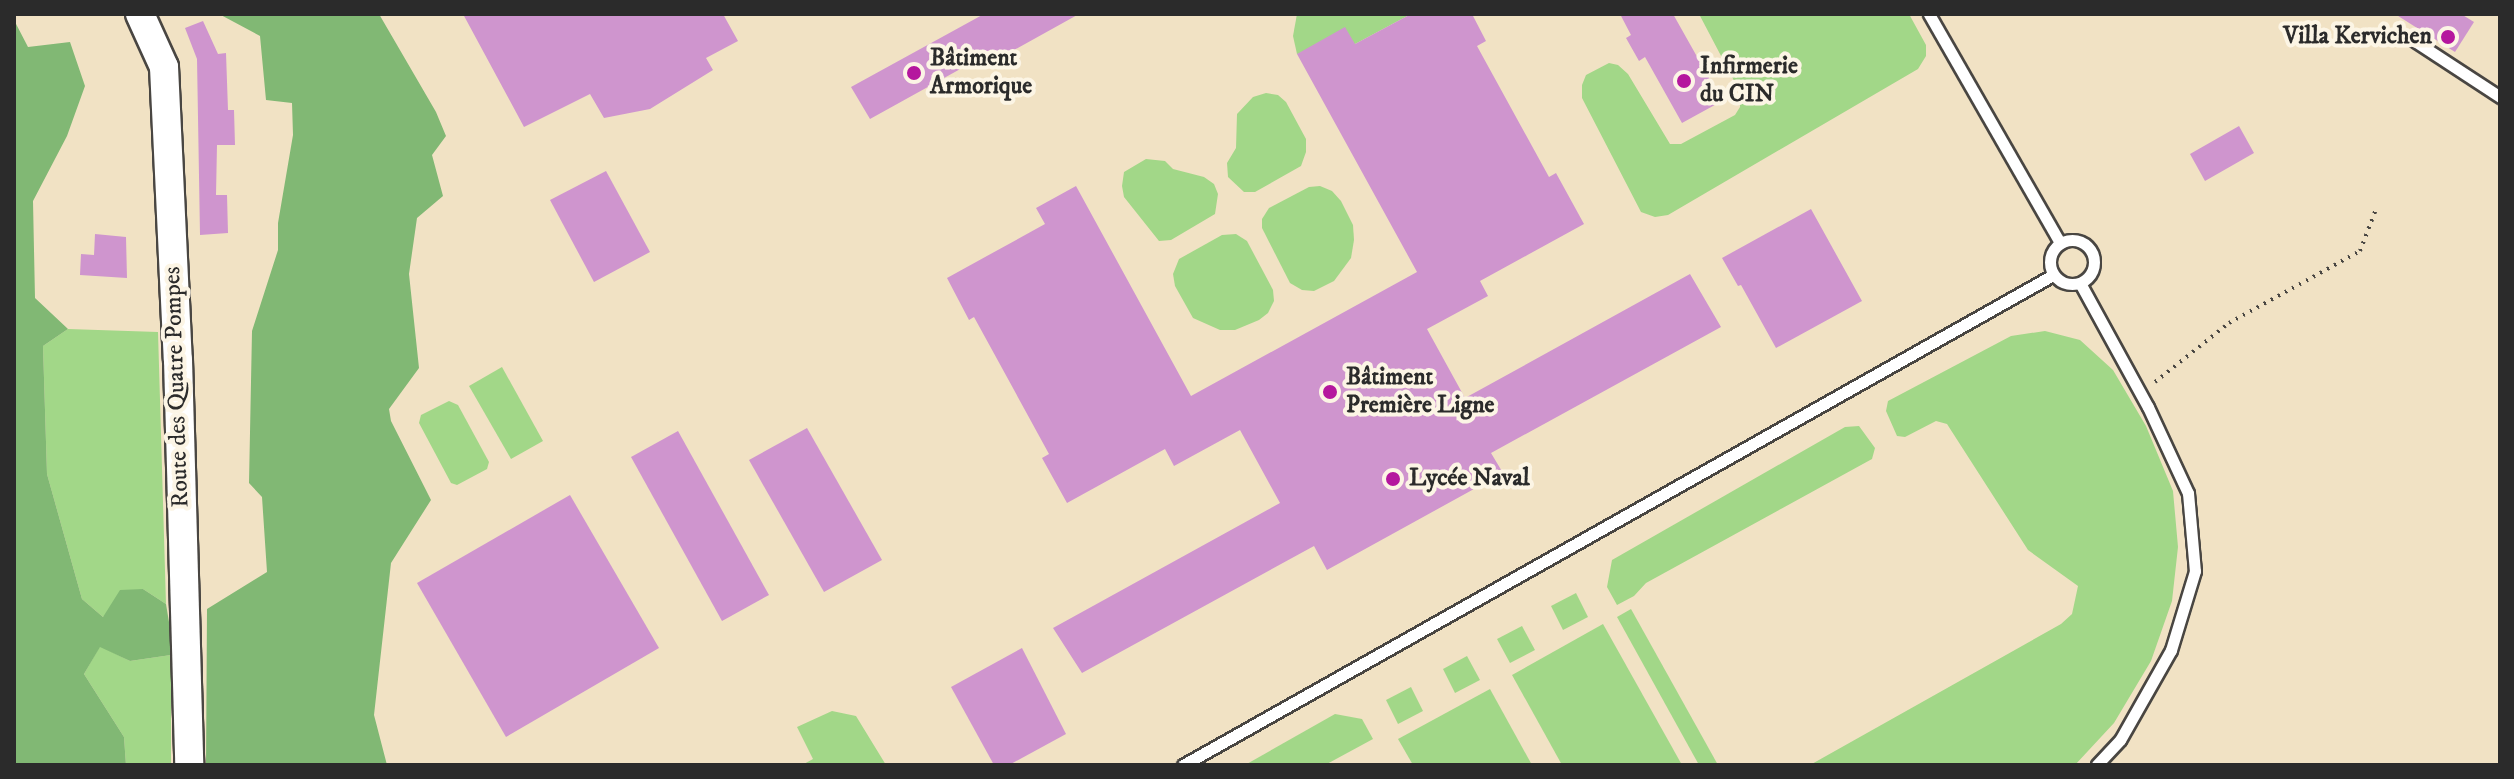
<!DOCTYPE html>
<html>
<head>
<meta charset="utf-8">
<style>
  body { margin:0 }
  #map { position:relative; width:2514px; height:779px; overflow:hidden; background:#f1e2c4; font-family:"IM FELL DW Pica",serif }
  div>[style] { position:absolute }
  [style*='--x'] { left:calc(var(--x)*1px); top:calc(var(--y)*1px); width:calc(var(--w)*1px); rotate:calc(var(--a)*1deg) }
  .green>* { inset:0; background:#a2d788 }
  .forest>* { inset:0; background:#81b874 }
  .building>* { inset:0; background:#cf95ce }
  .path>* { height:4px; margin-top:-2px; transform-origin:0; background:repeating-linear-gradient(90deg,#494642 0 2px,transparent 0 8px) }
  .roads { filter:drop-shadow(2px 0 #494642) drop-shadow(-2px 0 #494642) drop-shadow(0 2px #494642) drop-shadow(0 -2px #494642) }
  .service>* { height:11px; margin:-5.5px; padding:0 5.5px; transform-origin:5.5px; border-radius:5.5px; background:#fff }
  .service>.ring { margin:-5.5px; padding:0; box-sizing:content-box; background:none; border:11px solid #fff; border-radius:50% }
  .tertiary>* { height:28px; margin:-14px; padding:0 14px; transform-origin:14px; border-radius:14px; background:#fff }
  .dots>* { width:22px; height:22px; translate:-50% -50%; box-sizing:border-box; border:4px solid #fcf5e5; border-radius:50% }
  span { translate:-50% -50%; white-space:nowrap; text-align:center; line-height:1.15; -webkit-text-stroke:8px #fcf5e5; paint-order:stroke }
  .poi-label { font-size:24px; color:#2b2b2b; font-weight:700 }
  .right { translate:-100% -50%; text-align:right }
  .left { translate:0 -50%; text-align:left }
  .street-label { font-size:24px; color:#2b2b2b }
  .frame { position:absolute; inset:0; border:16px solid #2b2b2b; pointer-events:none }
</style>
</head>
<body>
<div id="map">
  <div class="green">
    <div style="clip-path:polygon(1297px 14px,1411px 14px,1355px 44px,1297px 54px,1293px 36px)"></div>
    <div style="clip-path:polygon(1699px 14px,1909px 14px,1926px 45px,1926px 56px,1918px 69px,1668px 215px,1655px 217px,1641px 212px,1582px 98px,1582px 85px,1586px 75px,1609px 63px,1618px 65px,1628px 74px,1670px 144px,1681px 144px,1735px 115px,1740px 107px,1740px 92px)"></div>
    <div style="clip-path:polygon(1266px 93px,1278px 95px,1286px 102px,1306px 139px,1306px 152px,1301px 166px,1255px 192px,1244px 192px,1228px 177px,1227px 163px,1236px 148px,1237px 114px,1253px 97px)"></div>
    <div style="clip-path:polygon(1146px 159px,1165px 161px,1173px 169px,1204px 177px,1214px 184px,1218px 194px,1215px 214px,1171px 240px,1159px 241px,1124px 197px,1122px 186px,1124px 172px)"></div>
    <div style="clip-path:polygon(1320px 186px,1332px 191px,1341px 201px,1353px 225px,1354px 240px,1351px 258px,1334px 281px,1314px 291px,1302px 290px,1290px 283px,1262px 228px,1262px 219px,1269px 208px,1309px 187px)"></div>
    <div style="clip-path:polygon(1236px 234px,1247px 241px,1273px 290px,1274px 301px,1268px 313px,1259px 320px,1235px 330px,1220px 330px,1193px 318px,1175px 286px,1173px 274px,1179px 259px,1222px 235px)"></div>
    <div style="clip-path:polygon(68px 329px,158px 332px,166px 604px,143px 589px,103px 617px,82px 599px,47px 474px,43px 346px)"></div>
    <div style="clip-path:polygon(2045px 331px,2080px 340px,2113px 370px,2146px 426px,2173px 491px,2178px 547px,2172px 601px,2151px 661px,2114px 723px,2075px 765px,1810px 765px,2061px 624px,2072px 614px,2078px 586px,2028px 550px,1947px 424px,1936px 421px,1905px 437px,1897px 436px,1886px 411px,1888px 401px,2011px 336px)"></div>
    <div style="clip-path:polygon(502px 367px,543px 441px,511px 459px,469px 386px)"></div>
    <div style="clip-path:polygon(449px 401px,458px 405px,489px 462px,487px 469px,457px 485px,451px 483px,419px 423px,421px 415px)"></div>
    <div style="clip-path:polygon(1859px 426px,1875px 448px,1872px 459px,1646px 583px,1634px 596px,1617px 605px,1607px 587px,1612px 560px,1845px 427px)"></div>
    <div style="clip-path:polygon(1576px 593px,1588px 617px,1563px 630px,1551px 606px)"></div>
    <div style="clip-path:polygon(1631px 609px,1718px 765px,1699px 765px,1617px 617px)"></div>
    <div style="clip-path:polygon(1603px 624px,1682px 765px,1562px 765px,1512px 675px)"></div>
    <div style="clip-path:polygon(1522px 626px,1535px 650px,1510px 663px,1497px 639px)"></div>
    <div style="clip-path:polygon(100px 646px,130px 661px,171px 655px,171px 765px,126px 765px,124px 737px,84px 674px)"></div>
    <div style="clip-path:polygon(1467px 656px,1480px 680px,1455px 693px,1443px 669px)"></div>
    <div style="clip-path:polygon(1411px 687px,1423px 711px,1398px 724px,1386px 700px)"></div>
    <div style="clip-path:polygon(1490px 689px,1532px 765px,1413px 765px,1398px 739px)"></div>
    <div style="clip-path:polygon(832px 711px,856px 716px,886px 765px,802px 765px,813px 759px,797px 727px)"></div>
    <div style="clip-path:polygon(1335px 714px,1362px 719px,1373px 739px,1325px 765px,1245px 765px)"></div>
  </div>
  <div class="forest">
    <div style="clip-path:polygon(219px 14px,379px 14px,436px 112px,446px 136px,432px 155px,443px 196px,417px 218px,409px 274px,419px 368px,389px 409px,391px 421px,431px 500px,391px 563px,374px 715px,387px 765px,206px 765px,207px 609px,267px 572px,262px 497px,249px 483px,252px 331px,278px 250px,278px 223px,293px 135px,292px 103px,266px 100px,260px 36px)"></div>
    <div style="clip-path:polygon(14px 20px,28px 47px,70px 42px,85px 86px,67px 136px,33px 201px,35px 298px,68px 329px,43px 346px,47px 474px,82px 599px,103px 617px,120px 590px,143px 589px,166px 604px,170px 628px,171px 655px,130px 661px,100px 647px,84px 674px,124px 737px,126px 765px,14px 765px)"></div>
  </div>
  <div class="building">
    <div style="clip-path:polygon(463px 14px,723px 14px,738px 41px,706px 58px,713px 70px,650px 109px,604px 118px,590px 94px,524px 127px)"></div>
    <div style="clip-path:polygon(984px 14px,1079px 14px,996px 60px,991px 52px,870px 119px,851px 87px)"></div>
    <div style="clip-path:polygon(1411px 14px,1472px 14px,1486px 41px,1477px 46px,1549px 177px,1556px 173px,1584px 224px,1480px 281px,1488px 296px,1427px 329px,1465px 398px,1690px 274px,1721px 327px,1491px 453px,1503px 473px,1327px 570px,1314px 546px,1082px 673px,1053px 628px,1280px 503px,1240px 430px,1174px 466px,1165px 449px,1067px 503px,1042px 458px,1049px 454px,974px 317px,969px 320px,947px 278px,1045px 224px,1036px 208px,1076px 186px,1191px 396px,1417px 272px,1297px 54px,1345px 27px,1355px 44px)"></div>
    <div style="clip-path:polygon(1620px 14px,1673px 14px,1722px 101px,1682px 123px,1645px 57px,1639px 61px,1626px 38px,1631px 35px)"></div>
    <div style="clip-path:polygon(2395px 14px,2461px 14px,2474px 22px,2455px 52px)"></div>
    <div style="clip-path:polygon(203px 21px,218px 54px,226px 53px,228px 110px,234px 110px,235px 145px,217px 145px,216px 195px,227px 195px,228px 233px,200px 235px,197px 59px,185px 28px)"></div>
    <div style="clip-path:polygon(2239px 126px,2254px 153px,2205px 181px,2190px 154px)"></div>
    <div style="clip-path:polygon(606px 171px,650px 252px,594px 282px,550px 200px)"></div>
    <div style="clip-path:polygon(1811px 209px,1862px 301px,1776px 348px,1741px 285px,1738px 286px,1722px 258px)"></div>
    <div style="clip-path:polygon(95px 234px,126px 237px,127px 278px,80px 275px,81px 254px,94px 255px)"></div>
    <div style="clip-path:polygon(807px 428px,882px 560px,824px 592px,749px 460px)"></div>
    <div style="clip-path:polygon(678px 431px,769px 595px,722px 621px,631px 457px)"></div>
    <div style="clip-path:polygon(570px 495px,659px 648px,506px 737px,417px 583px)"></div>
    <div style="clip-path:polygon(1022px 648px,1066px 734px,1009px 765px,994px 765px,951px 687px)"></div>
  </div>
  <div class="path">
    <div style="--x:2499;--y:14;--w:1;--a:45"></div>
    <div style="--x:2155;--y:382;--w:95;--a:-38.6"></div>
    <div style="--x:2229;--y:323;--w:149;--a:-28.8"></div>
    <div style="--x:2360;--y:251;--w:45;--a:-69.1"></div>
  </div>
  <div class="roads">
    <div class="service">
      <div style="--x:1929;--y:14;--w:264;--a:60.2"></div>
      <div style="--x:2410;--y:38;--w:108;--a:33.2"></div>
      <div class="ring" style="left:2050px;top:240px;width:33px;height:33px"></div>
      <div style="--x:2080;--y:283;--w:141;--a:61.3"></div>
      <div style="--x:2148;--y:407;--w:95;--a:65.1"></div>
      <div style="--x:2188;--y:493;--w:78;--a:84.9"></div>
      <div style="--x:2195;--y:571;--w:83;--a:106.9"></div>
      <div style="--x:2171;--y:650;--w:103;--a:119.5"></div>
      <div style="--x:2120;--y:740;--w:34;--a:133"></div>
      <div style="--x:1183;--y:765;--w:998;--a:-29.39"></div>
    </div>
    <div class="tertiary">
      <div style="--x:140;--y:14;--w:58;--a:65.6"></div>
      <div style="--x:164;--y:67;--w:293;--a:87.3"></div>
      <div style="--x:178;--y:360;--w:405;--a:88.4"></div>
    </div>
  </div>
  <div class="dots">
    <div style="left:2448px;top:37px;background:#b5179e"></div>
    <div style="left:914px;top:73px;background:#b5179e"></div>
    <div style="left:1684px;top:81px;background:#b5179e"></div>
    <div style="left:1330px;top:392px;background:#b5179e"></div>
    <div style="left:1393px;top:479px;background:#b5179e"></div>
  </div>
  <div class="poi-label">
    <span class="right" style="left:2432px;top:37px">Villa Kervichen</span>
    <span class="left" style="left:930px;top:73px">Bâtiment<br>Armorique</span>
    <span class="left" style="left:1700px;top:81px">Infirmerie<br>du CIN</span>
    <span class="left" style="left:1346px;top:392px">Bâtiment<br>Première Ligne</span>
    <span class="left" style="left:1409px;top:479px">Lycée Naval</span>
  </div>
  <div class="street-label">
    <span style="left:177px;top:387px;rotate:-92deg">Route des Quatre Pompes</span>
  </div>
  <div class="frame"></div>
</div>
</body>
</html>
